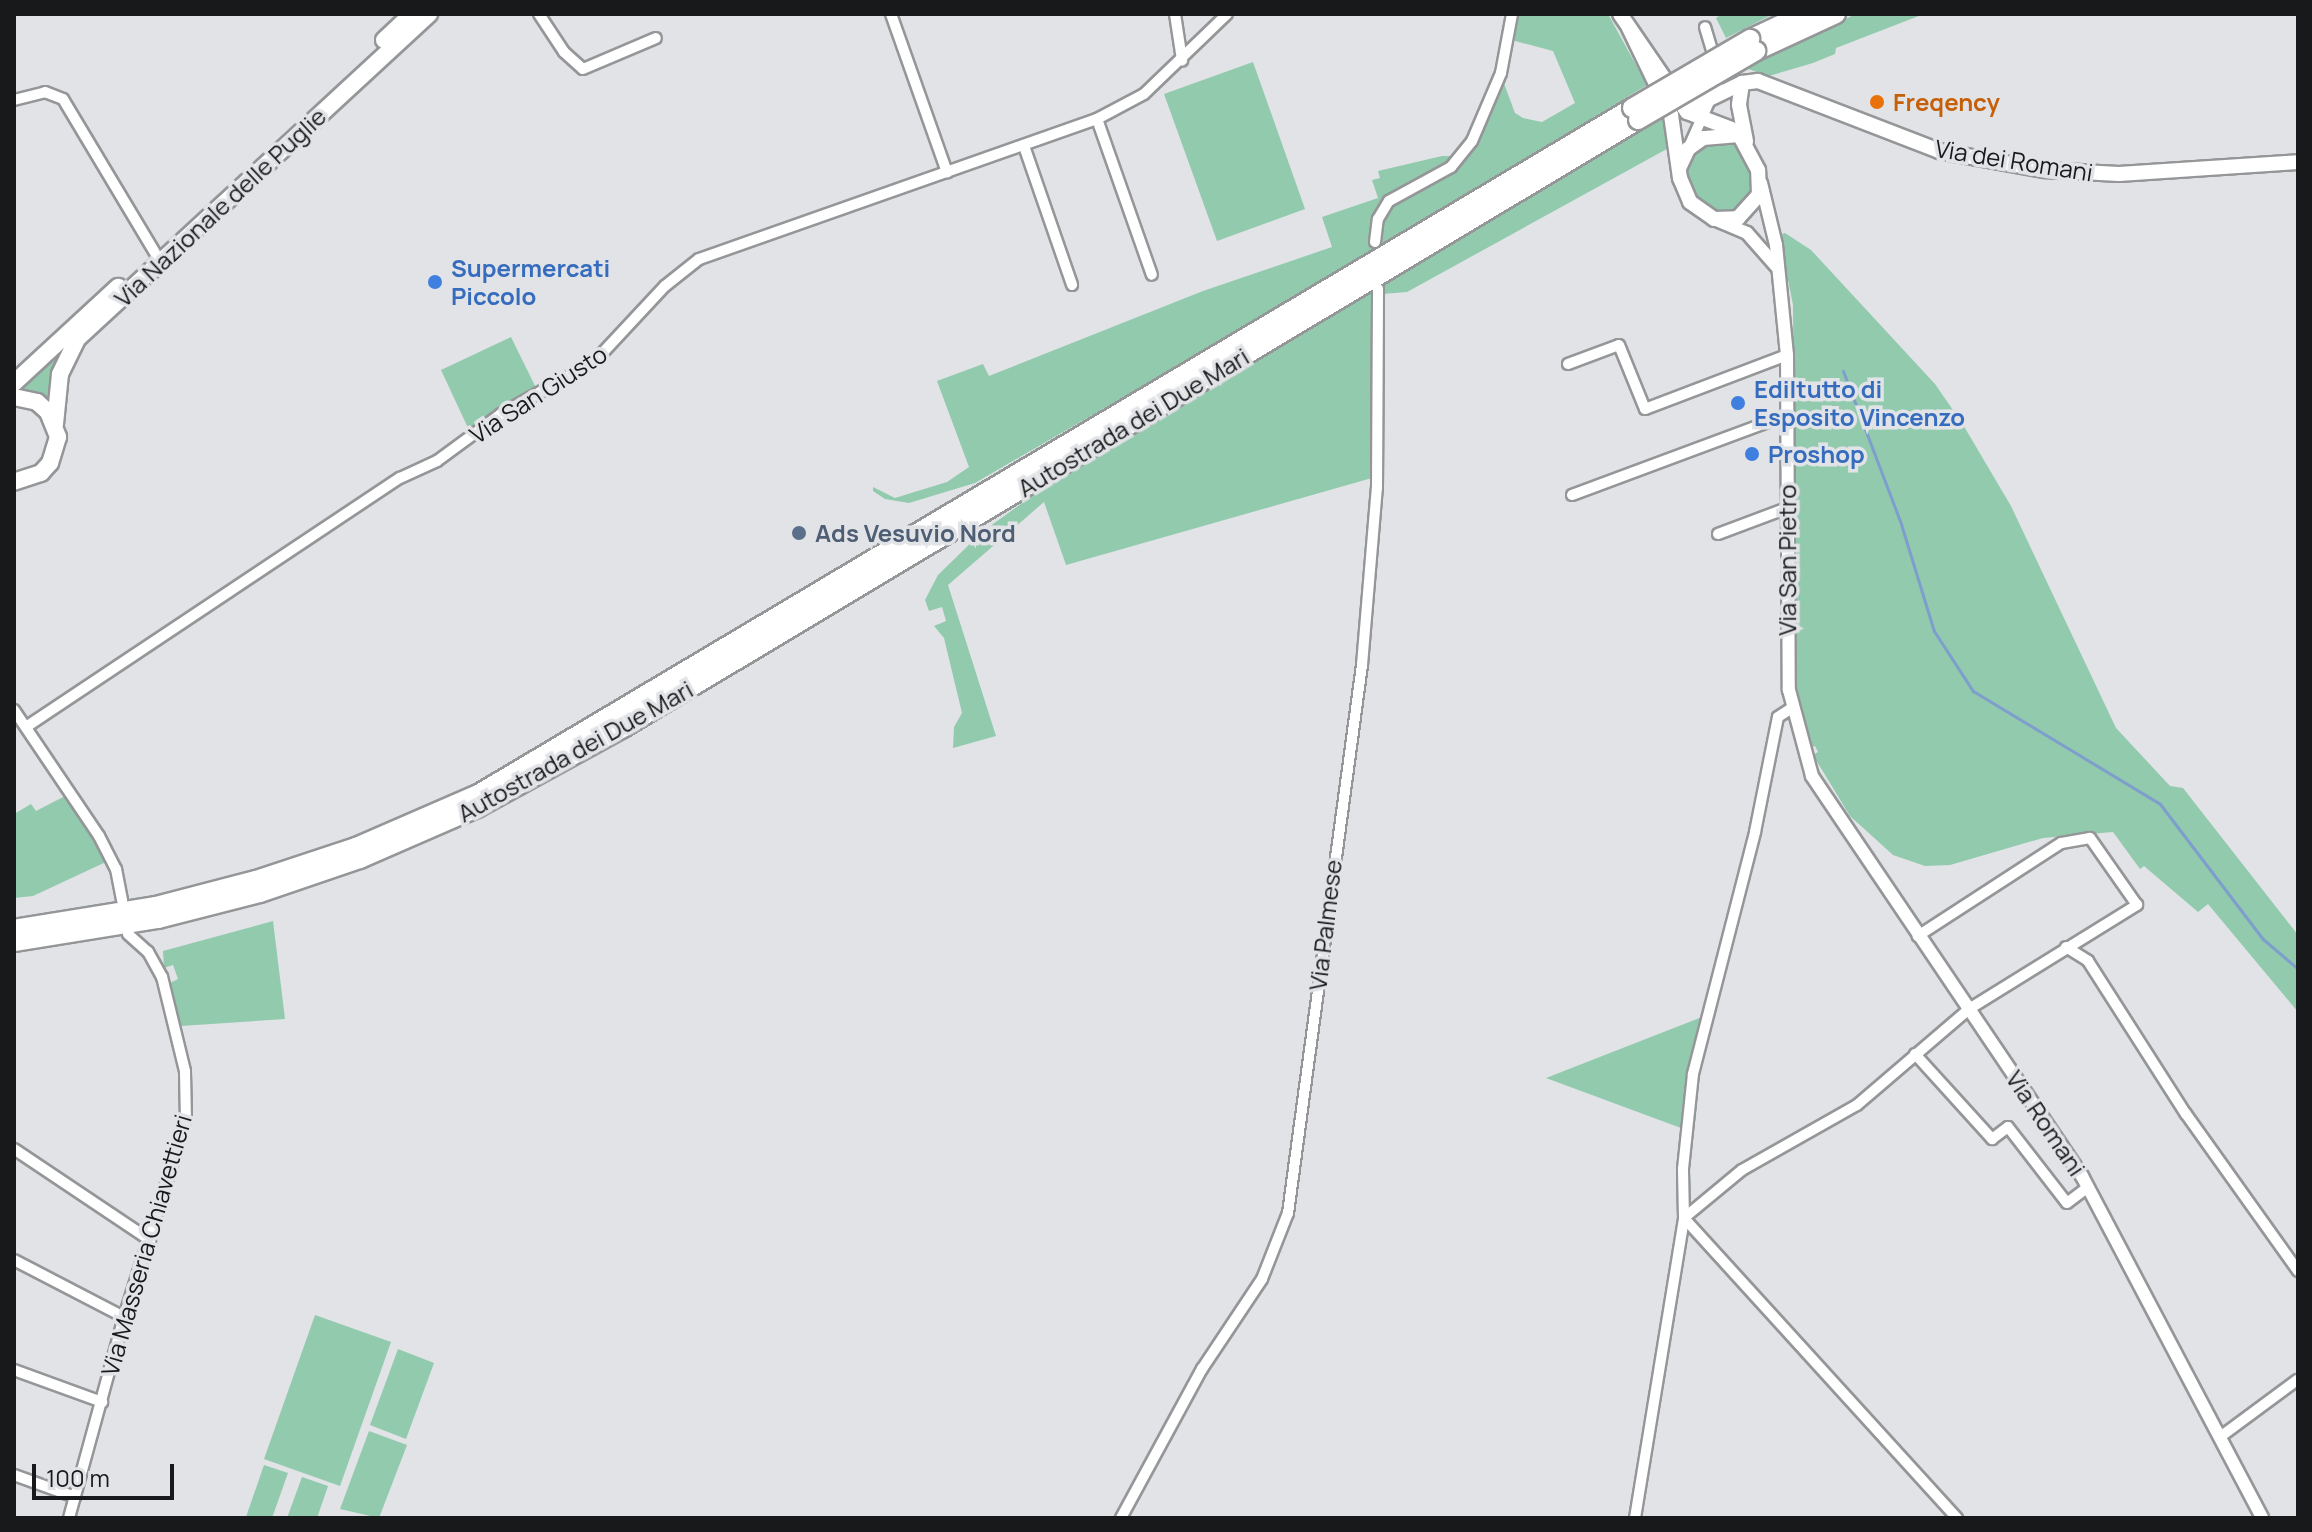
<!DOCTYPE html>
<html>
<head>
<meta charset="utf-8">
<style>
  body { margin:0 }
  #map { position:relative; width:2312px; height:1532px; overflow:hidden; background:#e1e3e6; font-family:Manrope,sans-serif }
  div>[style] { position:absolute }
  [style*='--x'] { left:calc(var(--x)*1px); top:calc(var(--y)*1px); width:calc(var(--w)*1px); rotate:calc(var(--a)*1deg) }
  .green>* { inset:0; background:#92caae }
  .stream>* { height:3px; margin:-1.5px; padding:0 1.5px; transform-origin:1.5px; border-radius:1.5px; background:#7e9ecc }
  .roads { filter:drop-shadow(2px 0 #949698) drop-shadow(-2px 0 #949698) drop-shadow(0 2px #949698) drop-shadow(0 -2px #949698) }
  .minor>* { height:10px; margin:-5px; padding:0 5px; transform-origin:5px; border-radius:5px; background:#fff }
  .tertiary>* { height:12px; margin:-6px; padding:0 6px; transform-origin:6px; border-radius:6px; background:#fff }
  .secondary>* { height:14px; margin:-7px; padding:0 7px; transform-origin:7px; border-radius:7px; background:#fff }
  .primary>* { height:16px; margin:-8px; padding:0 8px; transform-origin:8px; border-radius:8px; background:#fff }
  .motorway>* { height:18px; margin:-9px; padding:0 9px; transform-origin:9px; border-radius:9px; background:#fff }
  .bridges { filter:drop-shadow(2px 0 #949698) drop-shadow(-2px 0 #949698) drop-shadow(0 2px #949698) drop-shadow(0 -2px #949698) }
  .motorway-bridge>* { height:18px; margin:-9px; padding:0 9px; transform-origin:9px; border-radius:9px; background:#fff }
  .dots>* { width:22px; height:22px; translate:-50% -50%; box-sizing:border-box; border:4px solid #e1e3e6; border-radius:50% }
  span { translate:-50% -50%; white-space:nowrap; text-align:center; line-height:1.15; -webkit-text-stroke:7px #e1e3e6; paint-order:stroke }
  .food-label { font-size:24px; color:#c56008; font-weight:700 }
  .left { translate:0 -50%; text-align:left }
  .street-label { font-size:24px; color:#18191a }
  .shop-label { font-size:24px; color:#366cbe; font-weight:700 }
  .service-label { font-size:24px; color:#4e5e75; font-weight:700 }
  .frame { position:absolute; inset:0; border:16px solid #18191a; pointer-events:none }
  .scale { position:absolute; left:32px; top:1464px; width:142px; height:36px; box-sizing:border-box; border:4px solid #18191a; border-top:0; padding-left:10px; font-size:24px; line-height:28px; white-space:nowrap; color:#18191a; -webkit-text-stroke:6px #e1e3e6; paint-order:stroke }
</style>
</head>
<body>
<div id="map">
  <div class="green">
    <div style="clip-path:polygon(1515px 14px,1608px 14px,1647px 85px,1381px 246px,1383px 220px,1395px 201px,1456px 169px,1466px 158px,1502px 78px,1515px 113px,1523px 118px,1542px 122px,1575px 103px,1553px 51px,1515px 41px)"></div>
    <div style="clip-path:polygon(1722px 14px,1773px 14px,1726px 38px,1716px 18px)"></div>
    <div style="clip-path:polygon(1856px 14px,1924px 14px,1836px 48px,1835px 54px,1813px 63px,1769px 76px,1742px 67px)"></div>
    <div style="clip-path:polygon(1253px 62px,1305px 209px,1217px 241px,1164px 94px)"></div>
    <div style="clip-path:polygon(1665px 115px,1671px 146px,1665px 150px,1407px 292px,1382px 294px,1382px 286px)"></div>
    <div style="clip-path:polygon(1729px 140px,1739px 146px,1753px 175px,1754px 198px,1729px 217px,1699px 205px,1687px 173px,1699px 145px)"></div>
    <div style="clip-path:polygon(1442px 156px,1457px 156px,1385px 200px,1370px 234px,1372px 251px,1327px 279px,975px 483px,909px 503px,885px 499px,873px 491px,873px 487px,895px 498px,947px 482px,969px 467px,937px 381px,983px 364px,989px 376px,1203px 291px,1332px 247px,1322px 217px,1378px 198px,1372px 180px,1380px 178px,1378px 171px)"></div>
    <div style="clip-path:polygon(1785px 233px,1811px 250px,1935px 384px,1962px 423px,2011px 506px,2116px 728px,2170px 786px,2183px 788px,2298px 935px,2298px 1012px,2208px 904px,2198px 912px,2144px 866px,2140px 869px,2113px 832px,2043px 838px,1950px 865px,1925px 866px,1893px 855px,1850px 816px,1813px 755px,1818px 752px,1815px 746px,1810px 748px,1795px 681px,1793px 305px,1779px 235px)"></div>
    <div style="clip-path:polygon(1374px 290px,1372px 478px,1066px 565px,1044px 502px,948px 585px,996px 736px,953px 748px,954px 727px,962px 713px,944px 638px,934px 626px,946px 621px,942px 607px,929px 611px,925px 600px,938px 575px,982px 532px,1036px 493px)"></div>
    <div style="clip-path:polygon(511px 337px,537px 390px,469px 430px,441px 370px)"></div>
    <div style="clip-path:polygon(48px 355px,58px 360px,54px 410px,14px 392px)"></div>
    <div style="clip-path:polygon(67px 795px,108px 861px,33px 896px,14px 898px,14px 814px,31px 804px,36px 811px)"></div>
    <div style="clip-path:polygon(273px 921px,285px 1019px,181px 1026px,170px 983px,178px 979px,173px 965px,164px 968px,163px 951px)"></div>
    <div style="clip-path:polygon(1702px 1017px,1681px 1128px,1546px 1078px)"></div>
    <div style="clip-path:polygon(315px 1315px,391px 1342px,340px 1486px,264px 1459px)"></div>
    <div style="clip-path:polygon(398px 1349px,434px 1363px,406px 1439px,370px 1425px)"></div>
    <div style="clip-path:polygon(369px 1431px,407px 1445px,379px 1518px,340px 1509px)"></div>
    <div style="clip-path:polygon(264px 1465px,288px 1473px,272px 1518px,250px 1518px,246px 1517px)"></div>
    <div style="clip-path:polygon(302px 1477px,328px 1486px,317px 1518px,287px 1518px)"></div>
  </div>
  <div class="stream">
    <div style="--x:1843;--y:371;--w:164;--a:69.2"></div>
    <div style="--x:1901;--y:524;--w:112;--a:72.9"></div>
    <div style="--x:1934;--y:631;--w:72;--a:57"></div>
    <div style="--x:1973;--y:691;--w:218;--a:31.1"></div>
    <div style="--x:2160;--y:804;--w:170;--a:52.7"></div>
    <div style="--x:2263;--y:939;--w:46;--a:40.6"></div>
  </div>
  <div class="roads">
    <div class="minor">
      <div style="--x:539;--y:14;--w:45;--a:56.7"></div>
      <div style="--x:564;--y:52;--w:25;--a:42"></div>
      <div style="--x:583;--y:69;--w:79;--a:-23"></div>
      <div style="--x:891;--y:14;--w:168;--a:70.5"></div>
      <div style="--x:1175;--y:14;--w:47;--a:81.3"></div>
      <div style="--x:14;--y:100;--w:32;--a:-14"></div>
      <div style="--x:45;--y:92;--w:19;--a:21"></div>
      <div style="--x:63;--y:99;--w:179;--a:59.1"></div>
      <div style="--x:1097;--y:119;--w:165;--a:70.6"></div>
      <div style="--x:1024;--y:146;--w:147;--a:70.9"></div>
      <div style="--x:1688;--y:149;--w:79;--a:-66"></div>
      <div style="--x:1720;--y:77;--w:52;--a:-106.7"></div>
      <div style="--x:1375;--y:242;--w:23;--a:-83"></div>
      <div style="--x:1378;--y:219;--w:21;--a:-59"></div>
      <div style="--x:1389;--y:201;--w:71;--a:-28.7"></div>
      <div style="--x:1451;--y:167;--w:33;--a:-51"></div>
      <div style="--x:1472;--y:141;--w:74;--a:-66.9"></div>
      <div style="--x:1501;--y:73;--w:60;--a:-79.4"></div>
      <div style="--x:1568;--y:364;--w:54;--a:-20.4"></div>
      <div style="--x:1619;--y:345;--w:69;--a:67.9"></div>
      <div style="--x:1645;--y:409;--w:152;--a:-20.8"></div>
      <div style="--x:1572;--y:495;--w:229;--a:-20.4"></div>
      <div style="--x:1718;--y:534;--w:74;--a:-20.6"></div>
      <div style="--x:14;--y:710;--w:152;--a:56"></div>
      <div style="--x:99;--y:836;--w:37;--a:63"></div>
      <div style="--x:116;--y:869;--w:32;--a:79"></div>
      <div style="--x:26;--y:727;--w:449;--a:-33.7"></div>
      <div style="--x:400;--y:478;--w:41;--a:-24.7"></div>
      <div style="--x:437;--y:461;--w:79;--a:-36.3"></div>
      <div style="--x:501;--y:414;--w:108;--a:-29.4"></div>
      <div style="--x:595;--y:361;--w:103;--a:-47"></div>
      <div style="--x:665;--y:286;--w:43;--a:-38.5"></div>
      <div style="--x:699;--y:259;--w:422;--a:-19.4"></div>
      <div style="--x:1097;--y:119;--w:53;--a:-28"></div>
      <div style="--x:1144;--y:94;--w:115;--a:-43.9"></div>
      <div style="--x:2066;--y:947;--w:26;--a:32"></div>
      <div style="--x:2088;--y:961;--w:182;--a:57.4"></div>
      <div style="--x:2186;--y:1114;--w:193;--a:54.5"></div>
      <div style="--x:1915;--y:1054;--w:115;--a:47.8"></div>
      <div style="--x:1992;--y:1139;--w:20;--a:-37"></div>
      <div style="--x:2008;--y:1127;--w:96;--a:52.2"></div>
      <div style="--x:2067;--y:1203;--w:26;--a:-37"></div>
      <div style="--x:14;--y:1149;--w:164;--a:33.8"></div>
      <div style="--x:1684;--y:1218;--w:75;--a:-39.6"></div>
      <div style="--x:1742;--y:1170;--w:132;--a:-29.5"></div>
      <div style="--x:1857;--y:1105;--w:148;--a:-40.6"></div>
      <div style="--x:1969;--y:1009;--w:198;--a:-31.8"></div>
      <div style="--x:2137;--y:905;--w:82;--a:-125"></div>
      <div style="--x:2090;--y:838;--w:29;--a:170"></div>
      <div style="--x:2061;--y:843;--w:171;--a:147"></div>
      <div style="--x:1684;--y:1218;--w:406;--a:47.7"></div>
      <div style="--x:14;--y:1260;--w:124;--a:27.4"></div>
      <div style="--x:14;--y:1370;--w:94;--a:20"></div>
      <div style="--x:2220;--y:1437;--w:96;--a:-36.5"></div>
      <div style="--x:14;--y:1475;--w:65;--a:19.8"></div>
      <div style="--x:69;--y:1518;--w:208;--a:-74.7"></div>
      <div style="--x:124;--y:1317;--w:207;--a:-72.5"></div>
      <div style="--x:186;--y:1120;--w:49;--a:-91.2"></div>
      <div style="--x:185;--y:1071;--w:97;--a:-103.7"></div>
      <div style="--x:162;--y:977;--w:29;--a:-119"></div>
      <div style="--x:148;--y:952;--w:27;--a:-138"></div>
      <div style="--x:1121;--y:1518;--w:170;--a:-61.5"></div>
      <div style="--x:1202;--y:1369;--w:108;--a:-56.3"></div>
      <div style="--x:1262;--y:1279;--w:71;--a:-68.5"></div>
      <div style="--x:1288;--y:1213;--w:553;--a:-82.31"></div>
      <div style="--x:1362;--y:665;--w:178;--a:-85.2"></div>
      <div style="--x:1377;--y:488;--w:199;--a:-89.7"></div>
      <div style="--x:1635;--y:1518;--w:304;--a:-80.7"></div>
      <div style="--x:1684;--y:1218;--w:49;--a:-91.2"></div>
      <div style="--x:1683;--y:1169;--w:96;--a:-84"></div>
      <div style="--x:1693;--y:1074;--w:250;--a:-75.6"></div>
      <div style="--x:1755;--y:832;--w:117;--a:-78.7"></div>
      <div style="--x:1778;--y:717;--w:17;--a:-33"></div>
    </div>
    <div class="tertiary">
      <div style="--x:1761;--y:183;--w:64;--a:76.4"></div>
      <div style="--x:1776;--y:245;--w:111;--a:84.3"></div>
      <div style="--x:1787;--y:355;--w:335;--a:89.7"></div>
      <div style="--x:1789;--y:690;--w:89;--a:75"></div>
      <div style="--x:1812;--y:776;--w:483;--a:56"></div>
      <div style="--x:2082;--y:1176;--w:386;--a:62.2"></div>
      <div style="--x:1714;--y:219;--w:36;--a:23"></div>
      <div style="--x:1747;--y:233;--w:44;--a:48.7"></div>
    </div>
    <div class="secondary">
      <div style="--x:1620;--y:14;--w:119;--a:55.6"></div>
      <div style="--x:1687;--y:112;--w:48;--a:20.7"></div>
      <div style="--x:1629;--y:28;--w:97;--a:64.2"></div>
      <div style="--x:1671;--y:115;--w:64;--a:81.9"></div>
      <div style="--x:1680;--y:178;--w:26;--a:67"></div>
      <div style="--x:1690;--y:202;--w:29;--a:35"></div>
      <div style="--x:1714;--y:219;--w:24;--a:-2"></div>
      <div style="--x:1738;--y:218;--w:31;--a:-48"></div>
      <div style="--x:1759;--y:195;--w:25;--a:-92"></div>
      <div style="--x:1758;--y:170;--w:40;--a:-118"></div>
      <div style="--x:1739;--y:135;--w:36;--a:175"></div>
      <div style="--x:1703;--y:138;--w:19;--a:144"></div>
      <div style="--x:1688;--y:149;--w:21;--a:115"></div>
      <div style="--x:1742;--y:83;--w:22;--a:98"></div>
      <div style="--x:1739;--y:105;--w:37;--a:79"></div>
      <div style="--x:1681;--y:104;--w:20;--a:-3"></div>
      <div style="--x:1701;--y:103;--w:46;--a:-26"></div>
      <div style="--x:1742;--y:83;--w:16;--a:-7"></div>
      <div style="--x:1758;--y:81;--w:194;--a:21.1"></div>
      <div style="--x:1939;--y:151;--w:107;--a:10.3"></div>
      <div style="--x:2044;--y:170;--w:75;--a:3.1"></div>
      <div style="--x:2119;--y:174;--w:179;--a:-3.8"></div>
    </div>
    <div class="primary">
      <div style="--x:384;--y:40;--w:38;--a:-43"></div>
      <div style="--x:14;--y:383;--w:142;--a:-42.7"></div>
      <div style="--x:14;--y:397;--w:24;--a:12"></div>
      <div style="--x:37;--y:402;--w:15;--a:42"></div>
      <div style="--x:48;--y:412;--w:27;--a:68"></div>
      <div style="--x:58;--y:437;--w:27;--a:107"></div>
      <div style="--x:50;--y:463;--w:13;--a:132"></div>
      <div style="--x:41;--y:473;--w:28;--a:162"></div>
      <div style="--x:55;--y:424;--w:50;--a:-84.3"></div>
      <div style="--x:60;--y:374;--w:39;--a:-64"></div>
      <div style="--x:77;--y:339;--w:479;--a:-42.7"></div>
    </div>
    <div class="motorway">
      <div style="--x:1750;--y:39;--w:59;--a:-25.3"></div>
      <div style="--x:1756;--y:51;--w:88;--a:-24.8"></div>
      <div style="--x:14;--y:929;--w:144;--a:-9.2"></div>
      <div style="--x:156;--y:906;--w:103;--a:-14.6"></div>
      <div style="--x:256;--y:880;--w:105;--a:-18.3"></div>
      <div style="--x:356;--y:847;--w:135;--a:-23.5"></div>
      <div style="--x:480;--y:793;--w:1340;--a:-30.74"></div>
      <div style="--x:14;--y:942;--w:146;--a:-9.1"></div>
      <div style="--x:158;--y:919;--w:105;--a:-14.3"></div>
      <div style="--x:260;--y:893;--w:106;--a:-18.8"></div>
      <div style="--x:360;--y:859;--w:128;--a:-23.6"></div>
      <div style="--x:477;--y:808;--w:166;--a:-28.7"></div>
      <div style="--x:623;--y:728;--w:1183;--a:-30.92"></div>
    </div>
  </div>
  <div class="bridges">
    <div class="motorway-bridge">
      <div style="--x:1632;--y:108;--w:137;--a:-30.3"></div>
      <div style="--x:1638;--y:120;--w:137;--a:-30.3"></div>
    </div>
  </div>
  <div class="dots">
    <div style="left:1877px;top:102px;background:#e8710a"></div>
    <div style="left:435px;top:282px;background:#3f7fe0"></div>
    <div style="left:1738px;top:403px;background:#3f7fe0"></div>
    <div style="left:1752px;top:454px;background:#3f7fe0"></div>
    <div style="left:799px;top:533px;background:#5c6f8a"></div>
  </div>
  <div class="food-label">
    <span class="left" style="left:1893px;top:102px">Freqency</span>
  </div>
  <div class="street-label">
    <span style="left:2014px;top:160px;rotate:9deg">Via dei Romani</span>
    <span style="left:220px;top:207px;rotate:-43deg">Via Nazionale delle Puglie</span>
    <span style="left:538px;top:394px;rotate:-33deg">Via San Giusto</span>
    <span style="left:1133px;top:422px;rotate:-31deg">Autostrada dei Due Mari</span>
    <span style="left:1787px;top:560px;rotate:-90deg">Via San Pietro</span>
    <span style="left:575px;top:751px;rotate:-29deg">Autostrada dei Due Mari</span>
    <span style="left:1325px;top:925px;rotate:-83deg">Via Palmese</span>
    <span style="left:2046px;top:1123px;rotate:56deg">Via Romani</span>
    <span style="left:146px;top:1245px;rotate:-74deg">Via Masseria Chiavettieri</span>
  </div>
  <div class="shop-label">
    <span class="left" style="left:451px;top:282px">Supermercati<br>Piccolo</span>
    <span class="left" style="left:1754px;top:403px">Ediltutto di<br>Esposito Vincenzo</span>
    <span class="left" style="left:1768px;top:454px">Proshop</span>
  </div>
  <div class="service-label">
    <span class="left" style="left:815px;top:533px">Ads Vesuvio Nord</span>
  </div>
  <div class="frame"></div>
  <div class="scale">100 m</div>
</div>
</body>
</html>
